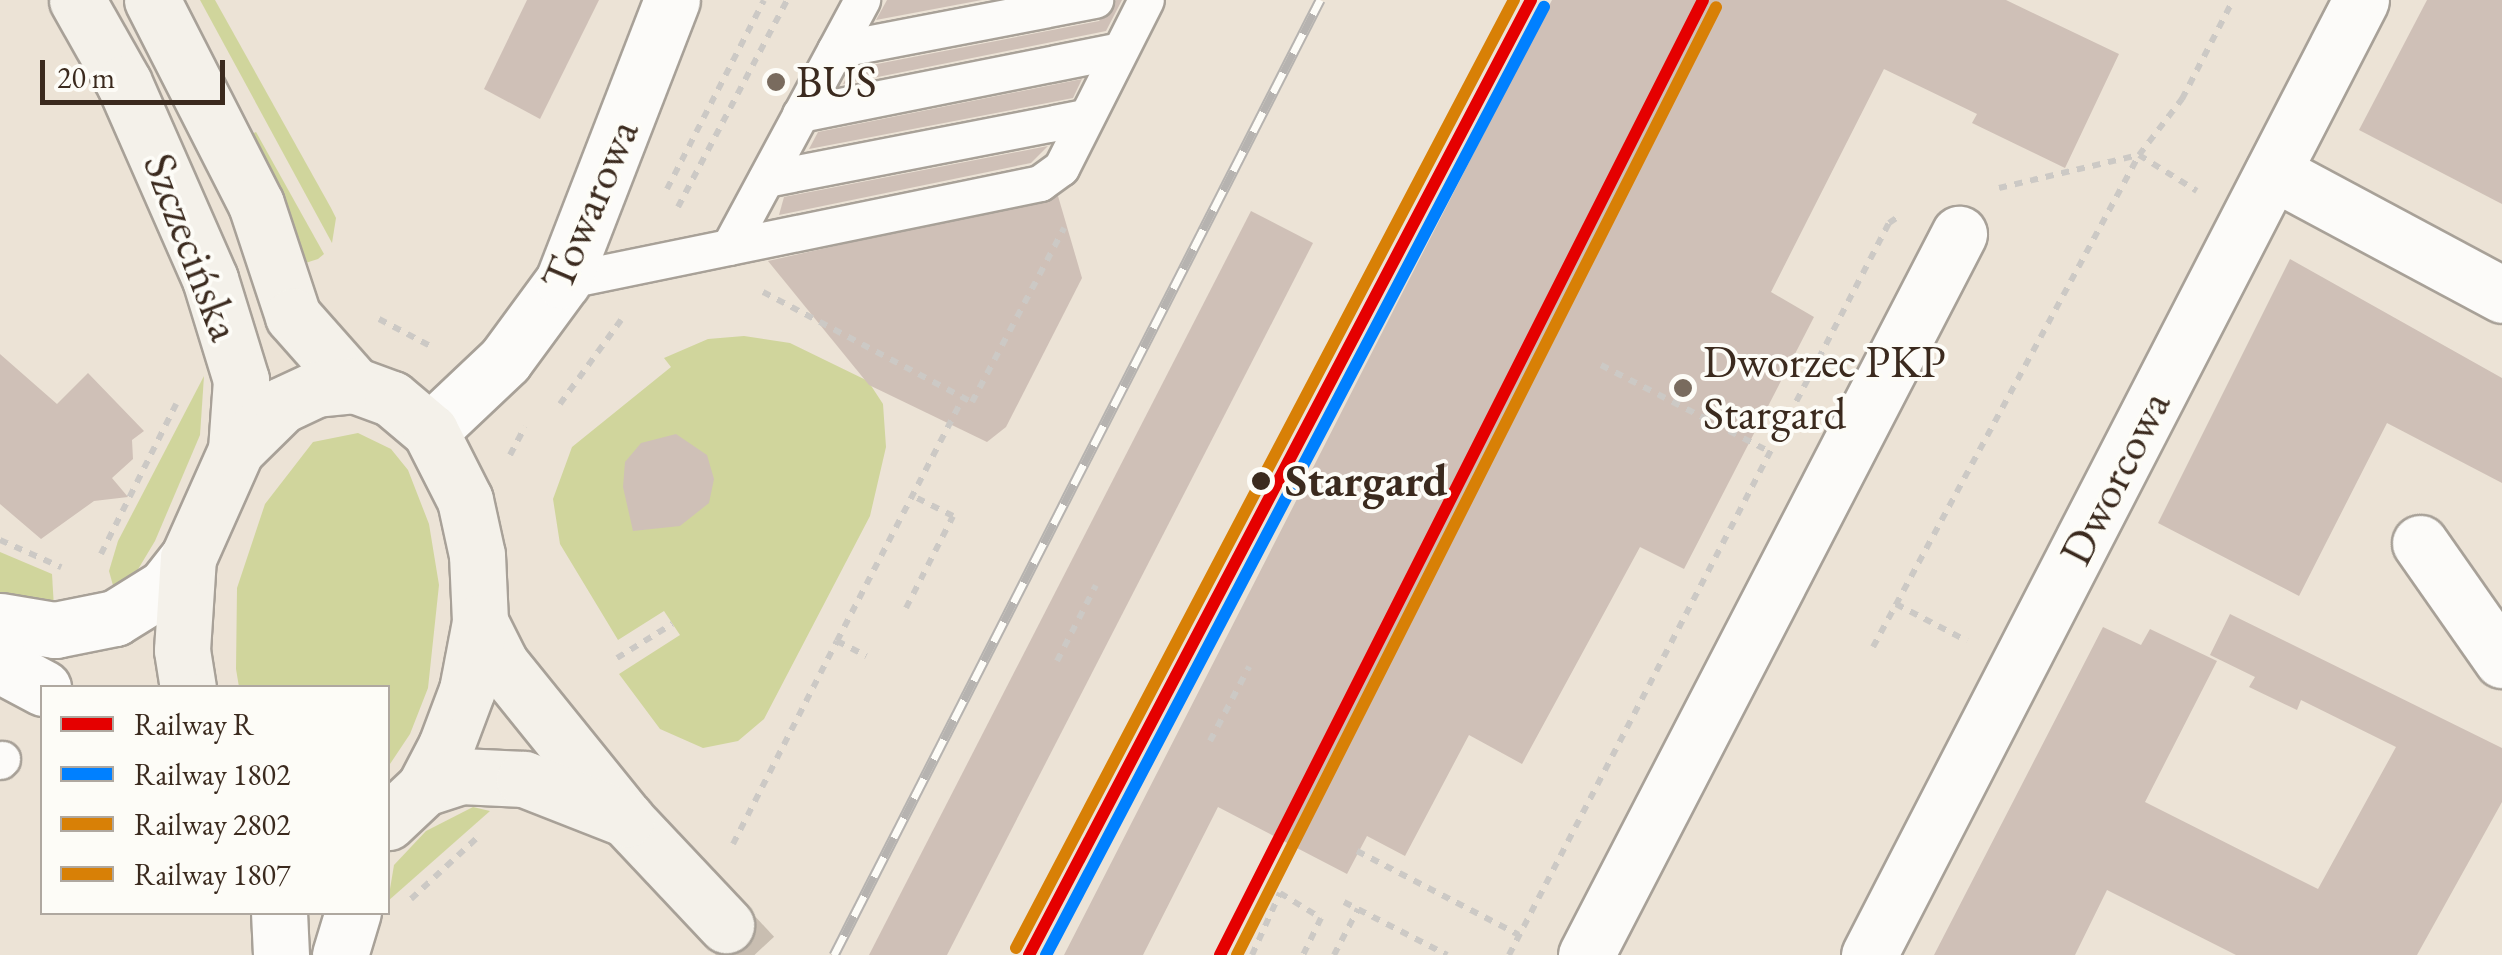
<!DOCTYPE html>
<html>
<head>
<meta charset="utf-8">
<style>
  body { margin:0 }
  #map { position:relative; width:2502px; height:955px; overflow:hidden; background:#ece3d6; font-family:"EB Garamond",serif }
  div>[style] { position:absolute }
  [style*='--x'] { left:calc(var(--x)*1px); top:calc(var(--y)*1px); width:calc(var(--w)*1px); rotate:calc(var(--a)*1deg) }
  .green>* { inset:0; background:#d0d59c }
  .building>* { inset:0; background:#cfc0b7 }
  .secondary-tunnel>* { height:55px; margin-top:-27.5px; transform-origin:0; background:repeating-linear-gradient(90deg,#c9beb1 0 55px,transparent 0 83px) }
  .path>* { height:6px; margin-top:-3px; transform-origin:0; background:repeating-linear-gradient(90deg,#ccc9c5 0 8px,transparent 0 16px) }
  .roads { filter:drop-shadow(2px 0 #a8a198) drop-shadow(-2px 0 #a8a198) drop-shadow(0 2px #a8a198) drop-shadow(0 -2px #a8a198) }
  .service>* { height:35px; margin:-17.5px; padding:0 17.5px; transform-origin:17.5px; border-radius:17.5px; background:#fcfbf9 }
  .minor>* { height:55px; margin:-27.5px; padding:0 27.5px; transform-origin:27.5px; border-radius:27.5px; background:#fcfbf9 }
  .tertiary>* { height:55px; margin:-27.5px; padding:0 27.5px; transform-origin:27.5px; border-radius:27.5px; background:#fcfbf9 }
  .secondary>* { height:55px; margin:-27.5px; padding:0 27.5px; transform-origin:27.5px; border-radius:27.5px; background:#f4f1ea }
  .rail>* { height:11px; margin-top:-5.5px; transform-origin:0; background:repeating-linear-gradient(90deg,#fdfcf7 0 22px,#b6b3b0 0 44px); box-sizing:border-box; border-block:2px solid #b6b3b0 }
  .rail-1>* { height:12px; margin:-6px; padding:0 6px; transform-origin:6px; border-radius:6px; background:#e50000 }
  .rail-2>* { height:12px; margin:-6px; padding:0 6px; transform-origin:6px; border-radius:6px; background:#0080ff }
  .rail-3>* { height:12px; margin:-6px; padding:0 6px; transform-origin:6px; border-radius:6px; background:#d88006 }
  .rail-4>* { height:12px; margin:-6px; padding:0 6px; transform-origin:6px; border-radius:6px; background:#d88006 }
  .dots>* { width:28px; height:28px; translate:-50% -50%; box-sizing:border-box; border:5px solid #fdfcf7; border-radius:50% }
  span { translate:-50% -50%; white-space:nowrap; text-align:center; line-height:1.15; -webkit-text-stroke:8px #fdfcf7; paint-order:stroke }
  .poi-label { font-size:45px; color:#3b2a1e }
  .left { translate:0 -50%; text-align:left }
  .street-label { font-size:45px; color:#3b2a1e }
  .stop-label { font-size:45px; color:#3b2a1e; font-weight:700 }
  .legend { position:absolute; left:40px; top:685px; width:350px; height:230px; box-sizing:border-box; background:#fdfcf7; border:2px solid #afa8a0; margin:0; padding:12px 18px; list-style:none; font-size:30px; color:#3b2a1e }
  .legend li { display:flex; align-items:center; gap:20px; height:50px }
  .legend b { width:50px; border:2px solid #afa8a0 }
  .scale { position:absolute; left:40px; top:60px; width:185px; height:45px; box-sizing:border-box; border:5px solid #3b2a1e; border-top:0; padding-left:12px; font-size:30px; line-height:35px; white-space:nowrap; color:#3b2a1e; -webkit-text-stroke:8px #fdfcf7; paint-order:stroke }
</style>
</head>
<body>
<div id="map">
  <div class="green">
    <div style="clip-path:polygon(200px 0,215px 0,331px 208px,336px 218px,332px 243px)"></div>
    <div style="clip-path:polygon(256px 132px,324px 254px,318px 259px,296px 266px,245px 137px)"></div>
    <div style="clip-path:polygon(744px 336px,790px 343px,868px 381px,883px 404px,886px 447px,870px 516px,764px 719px,738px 741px,703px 748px,660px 729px,619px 674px,680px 635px,664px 611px,618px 640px,560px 544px,553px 499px,572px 447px,671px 367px,664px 358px,708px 339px)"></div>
    <div style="clip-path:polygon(204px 376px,200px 435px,155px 541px,137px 571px,114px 589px,109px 571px,118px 541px)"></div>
    <div style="clip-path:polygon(358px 433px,391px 449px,408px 470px,429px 524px,439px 585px,428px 688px,410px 734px,388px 767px,388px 688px,239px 687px,236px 669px,237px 588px,265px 504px,313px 442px)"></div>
    <div style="clip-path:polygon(0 552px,52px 574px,54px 608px,0 594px)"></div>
    <div style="clip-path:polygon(473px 807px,490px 811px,388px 901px,394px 865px,426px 831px)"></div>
  </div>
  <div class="building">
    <div style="clip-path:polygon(527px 0,599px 0,540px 119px,484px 89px)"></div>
    <div style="clip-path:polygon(887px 0,982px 0,876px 20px)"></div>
    <div style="clip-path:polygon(1116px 0,1122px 0,1106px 31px,843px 84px,851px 69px,1099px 21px)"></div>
    <div style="clip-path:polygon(1552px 0,2006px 0,2119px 54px,2065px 168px,1972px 123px,1977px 114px,1884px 69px,1771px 292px,1814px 317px,1697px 544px,1684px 569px,1640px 547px,1522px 764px,1469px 735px,1405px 856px,1367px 836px,1347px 874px,1218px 807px,1143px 955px,1064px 955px)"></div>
    <div style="clip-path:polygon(2427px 0,2502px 0,2502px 204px,2359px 130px)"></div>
    <div style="clip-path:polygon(1082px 79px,1073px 98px,809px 149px,818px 132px)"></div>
    <div style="clip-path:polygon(1048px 146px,1031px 163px,779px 215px,784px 197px)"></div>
    <div style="clip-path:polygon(1058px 196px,1082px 278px,1006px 427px,987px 442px,869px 385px,768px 261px)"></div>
    <div style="clip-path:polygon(1251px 211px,1313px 243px,947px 955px,869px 955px)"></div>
    <div style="clip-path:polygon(2290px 259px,2502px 378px,2502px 483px,2387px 423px,2299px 596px,2158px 523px)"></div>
    <div style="clip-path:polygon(0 354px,57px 404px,88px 373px,144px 431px,132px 440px,133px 459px,112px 478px,128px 497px,94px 501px,41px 539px,0 504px)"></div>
    <div style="clip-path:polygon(676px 434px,707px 455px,714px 479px,709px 503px,680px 526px,633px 531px,623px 487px,625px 462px,641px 443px)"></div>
    <div style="clip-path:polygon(2230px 614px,2502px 748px,2502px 802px,2417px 955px,2236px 955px,2107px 890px,2075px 955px,1934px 955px,2103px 627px,2141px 645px,2150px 629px,2217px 661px,2145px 802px,2318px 889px,2396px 747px,2301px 700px,2297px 710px,2249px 687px,2255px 677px,2210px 655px)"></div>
  </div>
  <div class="secondary-tunnel">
    <div style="--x:726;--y:925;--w:41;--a:47"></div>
  </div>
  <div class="path">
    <div style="--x:1999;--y:188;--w:144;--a:-13.3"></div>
    <div style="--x:2139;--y:155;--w:68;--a:31.8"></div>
    <div style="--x:667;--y:189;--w:212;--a:-62.8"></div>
    <div style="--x:678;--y:207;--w:234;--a:-62.2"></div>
    <div style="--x:763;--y:292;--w:236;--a:27.8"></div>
    <div style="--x:972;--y:402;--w:197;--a:-62.1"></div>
    <div style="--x:379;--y:319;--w:62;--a:27.8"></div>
    <div style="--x:1601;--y:365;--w:190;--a:27.2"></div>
    <div style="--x:560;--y:404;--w:104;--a:-54"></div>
    <div style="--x:510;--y:455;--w:32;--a:-62"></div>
    <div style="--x:0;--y:540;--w:67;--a:23.9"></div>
    <div style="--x:101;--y:554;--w:168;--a:-63.4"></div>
    <div style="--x:1896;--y:604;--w:80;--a:27.5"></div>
    <div style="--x:906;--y:608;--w:103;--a:-62.9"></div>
    <div style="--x:953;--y:516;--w:45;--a:-153.4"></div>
    <div style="--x:837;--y:641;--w:274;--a:-62.6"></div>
    <div style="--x:1873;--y:647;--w:559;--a:-61.6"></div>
    <div style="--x:2139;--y:155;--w:71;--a:-52.5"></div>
    <div style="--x:2182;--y:99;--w:111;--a:-62.7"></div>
    <div style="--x:617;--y:658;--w:65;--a:-31.7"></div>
    <div style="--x:1057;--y:661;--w:85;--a:-62.8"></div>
    <div style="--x:1210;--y:741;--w:84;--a:-62.2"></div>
    <div style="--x:733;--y:844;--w:228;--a:-62.9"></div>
    <div style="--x:837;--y:641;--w:33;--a:27"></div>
    <div style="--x:1357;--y:851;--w:182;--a:27.4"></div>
    <div style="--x:411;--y:899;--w:93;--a:-42.8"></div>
    <div style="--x:1344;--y:902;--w:116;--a:27.2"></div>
    <div style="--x:1252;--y:955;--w:68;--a:-65.7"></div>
    <div style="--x:1280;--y:893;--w:48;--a:31.4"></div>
    <div style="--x:1321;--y:918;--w:41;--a:115.9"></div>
    <div style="--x:1334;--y:955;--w:52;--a:-62.4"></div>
    <div style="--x:1509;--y:955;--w:825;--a:-62.57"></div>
    <div style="--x:1889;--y:223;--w:11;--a:-34"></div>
  </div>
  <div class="roads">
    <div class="service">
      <div style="--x:835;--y:50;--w:265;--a:-10.9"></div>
      <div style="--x:800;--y:114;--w:326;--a:-11.3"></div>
      <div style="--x:766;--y:179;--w:326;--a:-11"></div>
      <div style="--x:729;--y:247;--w:281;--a:-61.7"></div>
      <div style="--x:563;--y:281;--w:487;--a:-11.6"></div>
      <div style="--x:1040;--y:183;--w:26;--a:-36"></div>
      <div style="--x:1061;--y:168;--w:188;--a:-63.2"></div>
      <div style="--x:0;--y:761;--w:3;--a:-45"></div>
    </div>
    <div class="minor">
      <div style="--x:2273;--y:172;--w:260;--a:28.2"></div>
      <div style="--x:430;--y:431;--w:103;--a:-43.4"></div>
      <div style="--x:505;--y:360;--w:98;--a:-53.7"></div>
      <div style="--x:563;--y:281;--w:301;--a:-68.8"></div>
      <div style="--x:2420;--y:543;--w:143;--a:55"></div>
      <div style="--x:0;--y:621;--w:56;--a:9.3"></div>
      <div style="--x:55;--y:630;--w:61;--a:-11.3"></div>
      <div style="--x:115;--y:618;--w:59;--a:-31.8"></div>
      <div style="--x:165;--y:587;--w:37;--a:-52"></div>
      <div style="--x:0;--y:665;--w:49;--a:28.1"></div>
      <div style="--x:1586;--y:955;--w:812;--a:-62.65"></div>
      <div style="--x:1869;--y:955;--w:1074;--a:-62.74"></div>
    </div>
    <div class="tertiary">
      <div style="--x:279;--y:912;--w:43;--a:87.3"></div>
      <div style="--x:340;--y:955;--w:45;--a:-73.2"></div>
    </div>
    <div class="secondary">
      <div style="--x:77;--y:0;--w:95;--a:60.5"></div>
      <div style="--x:124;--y:83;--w:214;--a:66.3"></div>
      <div style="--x:210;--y:279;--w:106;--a:72.9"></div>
      <div style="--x:241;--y:380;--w:70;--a:94.1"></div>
      <div style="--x:152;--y:0;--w:229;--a:63"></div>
      <div style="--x:256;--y:204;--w:118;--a:71.7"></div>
      <div style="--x:293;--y:316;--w:92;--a:48.5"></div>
      <div style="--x:480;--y:622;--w:47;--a:63.4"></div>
      <div style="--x:501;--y:664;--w:199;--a:51.1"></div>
      <div style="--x:626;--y:819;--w:146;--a:46.7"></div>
      <div style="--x:188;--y:688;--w:38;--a:-99"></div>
      <div style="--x:182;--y:650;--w:92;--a:-86.3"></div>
      <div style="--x:188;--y:558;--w:118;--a:-66"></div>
      <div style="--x:236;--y:450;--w:64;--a:-44.4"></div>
      <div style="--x:282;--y:405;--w:38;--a:-25"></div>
      <div style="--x:316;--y:389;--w:38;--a:-6"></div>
      <div style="--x:354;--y:385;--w:40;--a:20.2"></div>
      <div style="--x:392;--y:399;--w:50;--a:40.1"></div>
      <div style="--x:430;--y:431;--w:77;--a:63.1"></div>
      <div style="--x:465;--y:500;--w:56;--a:77.7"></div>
      <div style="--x:477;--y:555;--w:67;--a:87.4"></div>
      <div style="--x:480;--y:622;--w:69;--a:100.8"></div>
      <div style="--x:467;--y:690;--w:60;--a:110.6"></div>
      <div style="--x:446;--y:746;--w:47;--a:117.6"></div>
      <div style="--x:424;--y:788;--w:50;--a:136.6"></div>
      <div style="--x:424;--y:788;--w:38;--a:-18"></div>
      <div style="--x:460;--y:776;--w:64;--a:2.7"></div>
      <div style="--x:524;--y:779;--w:110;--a:21.4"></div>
    </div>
  </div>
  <div class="rail">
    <div style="--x:834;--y:955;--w:1072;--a:-63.03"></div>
  </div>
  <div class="rail-1">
    <div style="--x:1029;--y:955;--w:1079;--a:-62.27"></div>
    <div style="--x:1220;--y:955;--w:1070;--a:-63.17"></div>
  </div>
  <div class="rail-2">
    <div style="--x:1046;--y:955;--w:1071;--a:-62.29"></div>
  </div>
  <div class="rail-3">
    <div style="--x:1016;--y:948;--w:1071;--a:-62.29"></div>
  </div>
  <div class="rail-4">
    <div style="--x:1237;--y:955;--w:1062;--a:-63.19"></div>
  </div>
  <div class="dots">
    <div style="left:776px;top:82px;background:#796b5e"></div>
    <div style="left:1683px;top:388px;background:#796b5e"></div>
    <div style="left:1261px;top:481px;background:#3b2a1e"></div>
  </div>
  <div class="poi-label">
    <span class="left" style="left:796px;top:82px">BUS</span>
    <span class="left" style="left:1703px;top:388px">Dworzec PKP<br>Stargard</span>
  </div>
  <div class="street-label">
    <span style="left:590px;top:205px;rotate:-67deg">Towarowa</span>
    <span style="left:192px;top:247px;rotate:69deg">Szczecińska</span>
    <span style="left:2115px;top:478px;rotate:-63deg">Dworcowa</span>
  </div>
  <div class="stop-label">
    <span class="left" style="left:1285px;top:481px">Stargard</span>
  </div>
  <ul class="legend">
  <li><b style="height:12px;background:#e50000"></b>Railway R</li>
  <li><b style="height:12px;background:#0080ff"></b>Railway 1802</li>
  <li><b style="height:12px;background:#d88006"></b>Railway 2802</li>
  <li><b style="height:12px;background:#d88006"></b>Railway 1807</li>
  </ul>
  <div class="scale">20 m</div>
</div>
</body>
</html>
